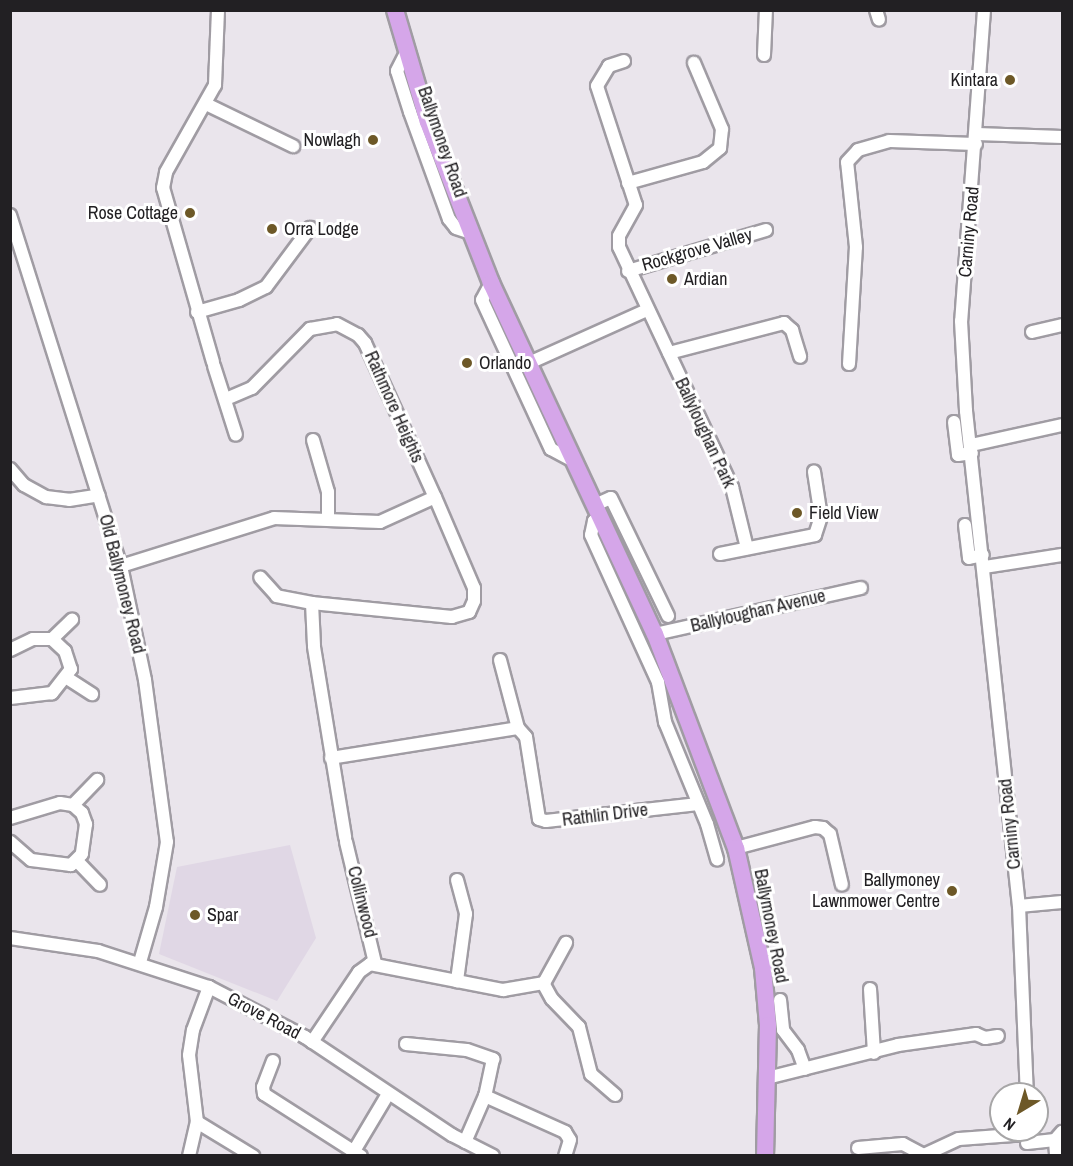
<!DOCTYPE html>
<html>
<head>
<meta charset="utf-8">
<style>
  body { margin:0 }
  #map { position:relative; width:1073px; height:1166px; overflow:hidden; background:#eae5ec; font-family:"Archivo Narrow",sans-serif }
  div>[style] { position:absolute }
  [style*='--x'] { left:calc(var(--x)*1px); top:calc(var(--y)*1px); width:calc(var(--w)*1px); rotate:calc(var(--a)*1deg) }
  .built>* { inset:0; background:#e0d7e5 }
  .roads { filter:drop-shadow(2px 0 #a09ca3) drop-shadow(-2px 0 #a09ca3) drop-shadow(0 2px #a09ca3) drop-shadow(0 -2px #a09ca3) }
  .minor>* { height:12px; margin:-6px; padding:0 6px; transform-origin:6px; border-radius:6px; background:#fff }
  .major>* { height:16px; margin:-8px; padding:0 8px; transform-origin:8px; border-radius:8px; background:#d5a6e9 }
  .dots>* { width:16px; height:16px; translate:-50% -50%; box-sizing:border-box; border:3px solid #fff; border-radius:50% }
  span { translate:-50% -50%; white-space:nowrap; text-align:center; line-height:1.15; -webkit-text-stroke:6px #fff; paint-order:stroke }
  .poi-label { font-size:18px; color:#222023 }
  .right { translate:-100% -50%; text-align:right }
  .left { translate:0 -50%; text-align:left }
  .street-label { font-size:18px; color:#222023 }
  .frame { position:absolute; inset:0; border:12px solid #222023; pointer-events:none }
  .north { position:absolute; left:989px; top:1082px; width:60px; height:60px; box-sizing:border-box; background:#fff; border:2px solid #a7a6a7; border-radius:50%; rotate:218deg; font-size:16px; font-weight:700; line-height:24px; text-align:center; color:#222023 }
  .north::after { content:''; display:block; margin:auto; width:21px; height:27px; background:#6d5827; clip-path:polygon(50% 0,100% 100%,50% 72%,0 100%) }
</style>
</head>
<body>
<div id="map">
  <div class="built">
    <div style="clip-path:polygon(290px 845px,316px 938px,277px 1001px,159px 954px,177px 867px)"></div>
  </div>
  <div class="roads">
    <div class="minor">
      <div style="--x:876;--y:10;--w:10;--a:73"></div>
      <div style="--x:984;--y:10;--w:312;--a:94.2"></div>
      <div style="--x:961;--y:321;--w:90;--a:86.8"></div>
      <div style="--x:966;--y:411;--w:498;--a:83.9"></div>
      <div style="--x:1019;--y:906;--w:188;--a:87.6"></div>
      <div style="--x:406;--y:53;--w:20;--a:117"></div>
      <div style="--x:397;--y:71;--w:43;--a:72.4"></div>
      <div style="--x:410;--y:112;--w:114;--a:70"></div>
      <div style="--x:449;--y:219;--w:11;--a:52"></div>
      <div style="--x:456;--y:228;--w:16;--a:18"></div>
      <div style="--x:764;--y:55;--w:45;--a:-87.5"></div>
      <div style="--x:624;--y:61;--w:16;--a:162"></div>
      <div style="--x:609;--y:66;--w:23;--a:121"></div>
      <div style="--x:597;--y:86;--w:125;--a:71.9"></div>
      <div style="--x:636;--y:205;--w:35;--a:119"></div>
      <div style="--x:619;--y:236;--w:11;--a:90"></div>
      <div style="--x:619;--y:247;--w:265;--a:64.8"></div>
      <div style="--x:732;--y:487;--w:63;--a:76.2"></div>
      <div style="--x:206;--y:104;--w:97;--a:25.8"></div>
      <div style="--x:977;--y:134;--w:85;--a:2"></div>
      <div style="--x:628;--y:183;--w:78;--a:-15.6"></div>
      <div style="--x:703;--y:162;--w:22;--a:-39"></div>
      <div style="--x:720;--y:148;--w:19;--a:-84"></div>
      <div style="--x:722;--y:129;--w:72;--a:-113"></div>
      <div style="--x:10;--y:215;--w:368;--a:72.5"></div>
      <div style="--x:121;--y:566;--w:116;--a:78.1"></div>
      <div style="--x:145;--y:680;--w:163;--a:82.3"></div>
      <div style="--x:167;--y:842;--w:66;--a:99.6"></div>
      <div style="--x:156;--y:907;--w:57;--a:106.2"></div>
      <div style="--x:628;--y:271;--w:144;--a:-16.5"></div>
      <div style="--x:491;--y:283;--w:19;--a:118"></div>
      <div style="--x:482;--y:300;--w:164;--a:65.2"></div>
      <div style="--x:551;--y:449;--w:27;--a:28"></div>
      <div style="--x:197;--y:312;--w:44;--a:-15.9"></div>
      <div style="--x:239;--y:300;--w:30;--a:-26"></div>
      <div style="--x:266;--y:287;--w:74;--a:-53.3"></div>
      <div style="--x:1032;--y:332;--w:31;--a:-13"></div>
      <div style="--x:669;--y:353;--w:119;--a:-14.6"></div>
      <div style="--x:784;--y:323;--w:11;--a:41"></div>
      <div style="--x:792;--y:330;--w:28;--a:73"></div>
      <div style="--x:213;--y:362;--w:181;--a:-106"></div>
      <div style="--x:163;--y:188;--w:16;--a:-79"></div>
      <div style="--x:166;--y:172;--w:100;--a:-60.6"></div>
      <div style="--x:215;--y:85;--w:75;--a:-87.7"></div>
      <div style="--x:529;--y:363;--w:129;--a:-24.2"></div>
      <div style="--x:849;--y:364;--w:117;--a:-86.6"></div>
      <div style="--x:856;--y:247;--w:85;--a:-96"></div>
      <div style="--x:847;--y:162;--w:16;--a:-47"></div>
      <div style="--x:858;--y:150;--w:32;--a:-16"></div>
      <div style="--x:889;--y:141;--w:87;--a:2"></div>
      <div style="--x:214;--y:366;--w:72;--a:72.3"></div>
      <div style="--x:226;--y:399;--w:28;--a:-23"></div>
      <div style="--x:252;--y:388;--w:83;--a:-45.5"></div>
      <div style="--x:310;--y:329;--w:27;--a:-10"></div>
      <div style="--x:337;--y:324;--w:24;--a:28"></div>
      <div style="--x:358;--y:335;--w:11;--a:49"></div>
      <div style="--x:365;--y:343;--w:169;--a:65.6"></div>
      <div style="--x:435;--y:497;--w:99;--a:66.8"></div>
      <div style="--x:474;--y:588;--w:13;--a:90"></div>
      <div style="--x:474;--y:601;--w:12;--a:114"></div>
      <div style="--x:469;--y:612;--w:18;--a:164"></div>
      <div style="--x:452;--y:617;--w:141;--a:-174.3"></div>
      <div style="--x:312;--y:603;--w:36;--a:-169"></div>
      <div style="--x:277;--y:596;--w:25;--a:-132"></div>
      <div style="--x:954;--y:422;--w:33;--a:83"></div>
      <div style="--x:958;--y:455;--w:14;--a:-8"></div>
      <div style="--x:313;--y:440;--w:54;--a:73.9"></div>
      <div style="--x:328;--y:492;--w:27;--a:90"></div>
      <div style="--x:971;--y:445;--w:93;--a:-12.4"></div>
      <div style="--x:10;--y:469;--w:21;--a:49"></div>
      <div style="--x:24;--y:485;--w:25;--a:29"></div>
      <div style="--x:46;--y:497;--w:23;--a:7"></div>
      <div style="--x:69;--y:500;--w:30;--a:-9"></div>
      <div style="--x:595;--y:505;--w:17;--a:-24"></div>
      <div style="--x:611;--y:498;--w:131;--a:64.2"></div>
      <div style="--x:600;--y:516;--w:8;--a:140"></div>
      <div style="--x:594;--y:521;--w:14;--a:102"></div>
      <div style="--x:591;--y:535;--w:162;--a:65.5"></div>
      <div style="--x:658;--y:682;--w:41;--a:80.1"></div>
      <div style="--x:665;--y:722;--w:110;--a:67.6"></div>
      <div style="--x:707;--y:824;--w:37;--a:74"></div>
      <div style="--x:965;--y:525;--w:33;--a:83"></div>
      <div style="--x:969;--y:558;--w:14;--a:-12"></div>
      <div style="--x:720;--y:554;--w:97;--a:-11.3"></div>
      <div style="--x:815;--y:535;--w:19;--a:-72"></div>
      <div style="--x:821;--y:517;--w:46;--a:-98.8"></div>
      <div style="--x:121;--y:566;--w:160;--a:-17.4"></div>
      <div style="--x:274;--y:518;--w:106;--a:2.2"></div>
      <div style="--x:380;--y:522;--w:60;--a:-24.4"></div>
      <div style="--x:985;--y:567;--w:78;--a:-8.9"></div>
      <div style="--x:312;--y:603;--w:42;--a:87.3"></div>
      <div style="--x:655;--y:634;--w:211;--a:-12.6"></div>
      <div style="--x:52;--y:639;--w:28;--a:-44"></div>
      <div style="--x:314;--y:647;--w:193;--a:80.7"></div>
      <div style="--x:10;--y:650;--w:25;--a:-26"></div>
      <div style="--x:33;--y:639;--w:19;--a:0"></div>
      <div style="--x:52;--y:639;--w:18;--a:43"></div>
      <div style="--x:65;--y:651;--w:19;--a:72"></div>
      <div style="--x:71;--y:669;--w:31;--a:128"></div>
      <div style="--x:52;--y:693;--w:42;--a:173.2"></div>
      <div style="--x:500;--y:660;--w:70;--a:75.2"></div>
      <div style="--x:518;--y:728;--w:12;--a:48"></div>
      <div style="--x:526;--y:737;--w:83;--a:81"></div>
      <div style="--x:539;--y:819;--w:7;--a:16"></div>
      <div style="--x:546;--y:821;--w:153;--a:-6.4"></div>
      <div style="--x:67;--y:678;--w:30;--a:33"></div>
      <div style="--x:331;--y:758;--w:189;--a:-9.1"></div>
      <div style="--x:73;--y:805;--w:35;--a:-46"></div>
      <div style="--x:10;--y:818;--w:52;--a:-16.7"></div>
      <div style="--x:60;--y:803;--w:13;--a:9"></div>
      <div style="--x:73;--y:805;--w:12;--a:42"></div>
      <div style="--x:82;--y:813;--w:12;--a:70"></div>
      <div style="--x:86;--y:824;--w:30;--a:98"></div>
      <div style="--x:82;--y:854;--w:16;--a:135"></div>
      <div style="--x:71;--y:865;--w:40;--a:-172.9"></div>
      <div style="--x:31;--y:860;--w:28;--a:-139"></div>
      <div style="--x:346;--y:842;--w:124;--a:76.5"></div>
      <div style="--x:736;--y:848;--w:82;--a:-14.9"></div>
      <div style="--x:815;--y:827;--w:8;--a:7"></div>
      <div style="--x:823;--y:828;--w:9;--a:41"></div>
      <div style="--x:830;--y:834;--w:52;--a:76.8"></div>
      <div style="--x:77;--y:861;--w:33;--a:46"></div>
      <div style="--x:457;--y:880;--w:35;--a:75"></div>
      <div style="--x:466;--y:914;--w:68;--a:97.7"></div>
      <div style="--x:1019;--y:906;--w:43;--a:-5.3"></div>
      <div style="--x:10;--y:938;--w:89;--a:8.4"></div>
      <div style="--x:98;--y:951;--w:117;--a:18"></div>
      <div style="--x:209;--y:987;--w:108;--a:27.5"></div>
      <div style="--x:305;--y:1037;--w:177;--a:33.7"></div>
      <div style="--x:452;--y:1135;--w:46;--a:27.1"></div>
      <div style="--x:543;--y:983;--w:18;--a:61"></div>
      <div style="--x:552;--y:999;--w:39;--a:46"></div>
      <div style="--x:579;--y:1027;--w:49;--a:75.7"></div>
      <div style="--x:591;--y:1074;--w:32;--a:41"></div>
      <div style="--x:870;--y:989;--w:64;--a:86.4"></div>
      <div style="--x:780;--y:1000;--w:30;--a:84"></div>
      <div style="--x:783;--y:1030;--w:25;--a:53"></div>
      <div style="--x:798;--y:1050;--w:20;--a:70"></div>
      <div style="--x:312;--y:1042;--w:84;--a:-56.1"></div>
      <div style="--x:359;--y:972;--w:14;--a:-36"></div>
      <div style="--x:370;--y:964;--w:136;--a:11.1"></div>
      <div style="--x:503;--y:990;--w:42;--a:-9.7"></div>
      <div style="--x:544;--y:983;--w:46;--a:-61.2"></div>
      <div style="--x:406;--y:1044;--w:61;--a:5.6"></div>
      <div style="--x:467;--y:1050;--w:28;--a:19"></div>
      <div style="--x:493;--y:1059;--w:38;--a:102"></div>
      <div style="--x:485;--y:1096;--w:50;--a:113.5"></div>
      <div style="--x:273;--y:1061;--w:28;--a:111"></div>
      <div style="--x:263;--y:1087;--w:7;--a:82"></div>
      <div style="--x:264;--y:1094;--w:115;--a:32.6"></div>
      <div style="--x:767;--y:1078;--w:135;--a:-14.1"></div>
      <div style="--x:898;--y:1045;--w:79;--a:-8"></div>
      <div style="--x:976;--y:1034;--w:10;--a:24"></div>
      <div style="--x:985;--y:1038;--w:13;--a:-9"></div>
      <div style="--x:485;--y:1096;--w:88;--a:24.2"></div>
      <div style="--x:565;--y:1132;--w:9;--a:58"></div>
      <div style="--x:570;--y:1140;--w:17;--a:107"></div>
      <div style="--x:197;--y:1122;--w:66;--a:31.3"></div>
      <div style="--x:1055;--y:1140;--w:16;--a:86"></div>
      <div style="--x:1027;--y:1143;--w:28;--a:-6"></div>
      <div style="--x:1055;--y:1140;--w:11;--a:-49"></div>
      <div style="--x:858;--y:1148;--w:45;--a:-5.1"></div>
      <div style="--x:903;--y:1144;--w:24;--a:28"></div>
      <div style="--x:924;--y:1155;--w:38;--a:-25"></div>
      <div style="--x:959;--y:1139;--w:68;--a:-4.2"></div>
      <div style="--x:354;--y:1151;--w:66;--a:-59.2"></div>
      <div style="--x:189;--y:1156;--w:35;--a:-77"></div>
      <div style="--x:197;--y:1122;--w:67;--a:-96.8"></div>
      <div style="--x:189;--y:1055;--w:25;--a:-81"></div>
      <div style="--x:193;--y:1030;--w:46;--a:-69.6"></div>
    </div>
    <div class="major">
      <div style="--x:395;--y:10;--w:117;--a:73.6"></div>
      <div style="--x:428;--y:122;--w:173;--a:68.6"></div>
      <div style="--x:491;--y:283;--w:387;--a:65"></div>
      <div style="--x:655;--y:634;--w:229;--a:69.3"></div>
      <div style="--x:736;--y:848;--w:123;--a:77.3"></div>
      <div style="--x:763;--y:968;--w:57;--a:85"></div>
      <div style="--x:768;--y:1025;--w:131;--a:91.3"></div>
    </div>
  </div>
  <div class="dots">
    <div style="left:1010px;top:80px;background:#6d5827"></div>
    <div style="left:373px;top:140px;background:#6d5827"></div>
    <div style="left:190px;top:213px;background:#6d5827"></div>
    <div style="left:272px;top:229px;background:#6d5827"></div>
    <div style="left:672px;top:279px;background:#6d5827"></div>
    <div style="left:467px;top:363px;background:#6d5827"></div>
    <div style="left:797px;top:513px;background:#6d5827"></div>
    <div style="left:952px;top:891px;background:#6d5827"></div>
    <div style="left:195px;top:915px;background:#6d5827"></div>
  </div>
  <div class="poi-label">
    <span class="right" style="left:998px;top:80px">Kintara</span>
    <span class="right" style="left:361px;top:140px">Nowlagh</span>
    <span class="right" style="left:178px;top:213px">Rose Cottage</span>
    <span class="left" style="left:284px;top:229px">Orra Lodge</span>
    <span class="left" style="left:684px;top:279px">Ardian</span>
    <span class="left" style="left:479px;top:363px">Orlando</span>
    <span class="left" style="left:809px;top:513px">Field View</span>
    <span class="right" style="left:940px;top:891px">Ballymoney<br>Lawnmower Centre</span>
    <span class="left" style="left:207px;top:915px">Spar</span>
  </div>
  <div class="street-label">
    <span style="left:442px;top:142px;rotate:71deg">Ballymoney Road</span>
    <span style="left:969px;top:232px;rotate:-85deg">Carniny Road</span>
    <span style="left:697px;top:250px;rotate:-16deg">Rockgrove Valley</span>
    <span style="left:394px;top:407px;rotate:66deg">Rathmore Heights</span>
    <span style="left:705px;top:433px;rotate:65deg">Ballyloughan Park</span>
    <span style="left:122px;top:584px;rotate:76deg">Old Ballymoney Road</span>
    <span style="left:758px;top:611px;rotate:-13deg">Ballyloughan Avenue</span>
    <span style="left:605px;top:815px;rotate:-7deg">Rathlin Drive</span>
    <span style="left:1010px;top:824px;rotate:-96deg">Carniny Road</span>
    <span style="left:362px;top:902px;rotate:76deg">Collinwood</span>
    <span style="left:771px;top:926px;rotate:79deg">Ballymoney Road</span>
    <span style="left:264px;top:1016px;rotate:28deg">Grove Road</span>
  </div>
  <div class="frame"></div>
  <div class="north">N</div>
</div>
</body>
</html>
